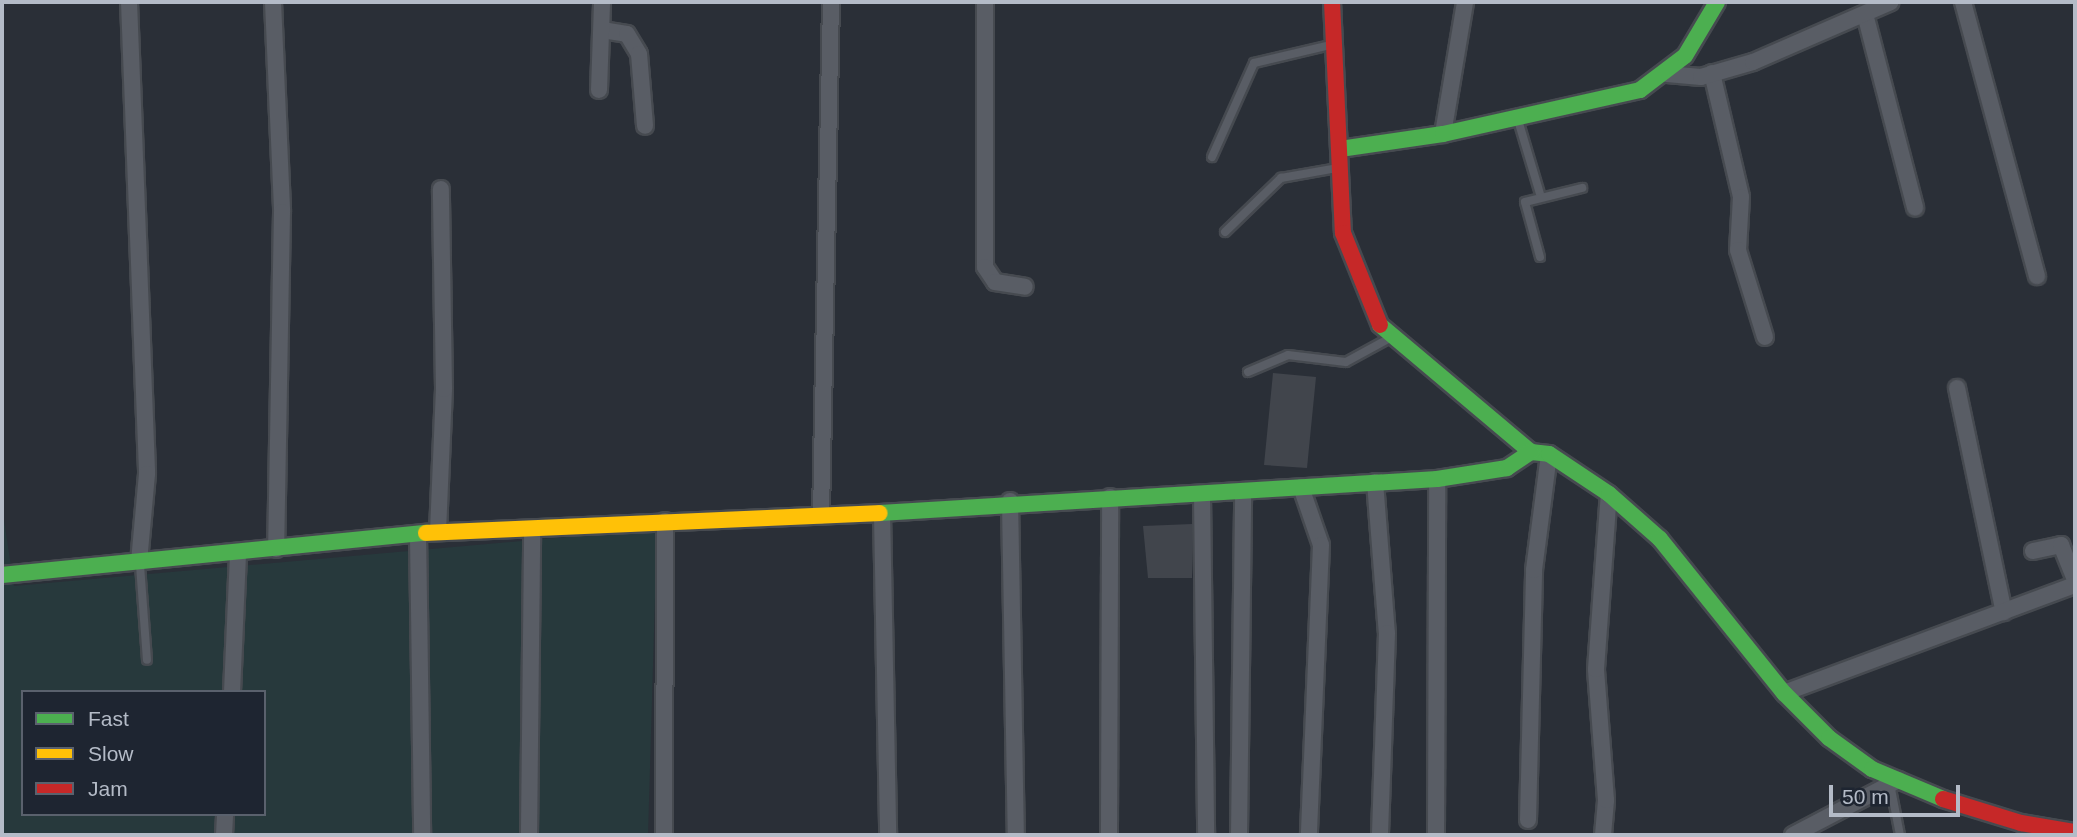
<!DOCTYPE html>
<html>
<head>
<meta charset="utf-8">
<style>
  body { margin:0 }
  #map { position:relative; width:2077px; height:837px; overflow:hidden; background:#2a2f37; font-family:Helvetica,sans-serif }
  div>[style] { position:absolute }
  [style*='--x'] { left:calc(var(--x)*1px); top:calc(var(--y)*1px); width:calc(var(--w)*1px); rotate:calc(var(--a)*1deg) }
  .green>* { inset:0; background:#27393c }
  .building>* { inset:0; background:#41454c }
  .roads { filter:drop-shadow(2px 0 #464a50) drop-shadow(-2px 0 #464a50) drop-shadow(0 2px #464a50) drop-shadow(0 -2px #464a50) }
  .lane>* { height:8px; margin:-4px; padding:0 4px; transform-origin:4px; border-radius:4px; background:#595d65 }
  .street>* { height:16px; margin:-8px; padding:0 8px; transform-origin:8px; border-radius:8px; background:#595d65 }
  .fast>* { height:16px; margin:-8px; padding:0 8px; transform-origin:8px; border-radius:8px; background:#4caf50 }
  .slow>* { height:16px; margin:-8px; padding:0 8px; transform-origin:8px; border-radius:8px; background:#ffc107 }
  .jam>* { height:16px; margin:-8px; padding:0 8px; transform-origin:8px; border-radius:8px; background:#c62828 }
  span { translate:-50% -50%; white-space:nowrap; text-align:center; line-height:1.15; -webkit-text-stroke:5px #1e2531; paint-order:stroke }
  .frame { position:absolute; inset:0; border:4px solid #b4bbc7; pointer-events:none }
  .legend { position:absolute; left:21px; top:690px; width:245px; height:126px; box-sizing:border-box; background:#1e2531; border:2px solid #5a616d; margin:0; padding:9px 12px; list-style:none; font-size:21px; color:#b4bbc7 }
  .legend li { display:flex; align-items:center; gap:14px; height:35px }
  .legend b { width:35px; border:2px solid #5a616d }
  .scale { position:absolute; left:1829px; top:785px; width:131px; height:32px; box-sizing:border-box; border:4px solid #b4bbc7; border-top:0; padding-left:9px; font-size:21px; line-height:24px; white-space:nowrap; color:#b4bbc7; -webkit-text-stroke:5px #1e2531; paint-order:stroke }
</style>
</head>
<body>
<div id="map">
  <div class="green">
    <div style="clip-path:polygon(evenodd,2px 507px,14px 586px,657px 529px,648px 835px,2px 835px,2px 507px,23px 692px,264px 692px,264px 814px,23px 814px,23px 692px)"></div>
  </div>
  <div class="building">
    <div style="clip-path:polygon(1273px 373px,1316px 377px,1307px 468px,1264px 465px)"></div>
    <div style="clip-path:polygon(1192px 524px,1192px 578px,1148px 578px,1143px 526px)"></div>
  </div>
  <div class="roads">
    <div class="lane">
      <div style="--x:1518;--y:120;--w:77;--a:73.4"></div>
      <div style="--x:1212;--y:157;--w:103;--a:-65.9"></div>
      <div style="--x:1254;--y:63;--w:79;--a:-13.2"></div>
      <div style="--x:1225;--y:232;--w:78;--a:-44"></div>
      <div style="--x:1281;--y:178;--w:58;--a:-10"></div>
      <div style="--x:1540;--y:257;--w:57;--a:-105.3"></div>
      <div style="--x:1525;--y:202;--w:59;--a:-13.8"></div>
      <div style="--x:1248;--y:372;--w:43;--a:-23"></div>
      <div style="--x:1288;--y:355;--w:58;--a:6.9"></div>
      <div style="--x:1346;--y:362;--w:50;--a:-28.6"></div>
      <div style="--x:140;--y:565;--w:95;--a:85.8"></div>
      <div style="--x:1890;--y:784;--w:52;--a:78.9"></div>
    </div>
    <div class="street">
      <div style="--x:129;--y:2;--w:472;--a:87.8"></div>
      <div style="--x:147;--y:474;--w:88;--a:95.2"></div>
      <div style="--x:273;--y:2;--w:210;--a:87.5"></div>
      <div style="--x:282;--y:212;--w:337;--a:91"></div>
      <div style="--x:985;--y:2;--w:265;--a:90"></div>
      <div style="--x:985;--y:267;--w:18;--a:56"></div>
      <div style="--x:995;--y:282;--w:30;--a:9"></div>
      <div style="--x:1963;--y:2;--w:284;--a:74.9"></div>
      <div style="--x:1865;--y:14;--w:200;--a:75.5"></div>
      <div style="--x:602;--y:30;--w:25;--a:9"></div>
      <div style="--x:627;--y:34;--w:23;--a:59"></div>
      <div style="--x:639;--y:54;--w:72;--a:85.2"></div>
      <div style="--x:1712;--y:73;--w:127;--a:76.8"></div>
      <div style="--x:1741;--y:197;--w:53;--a:93.2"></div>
      <div style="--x:1738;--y:250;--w:91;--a:72.8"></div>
      <div style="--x:1667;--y:74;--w:34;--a:5"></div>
      <div style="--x:1701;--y:77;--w:54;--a:-16.1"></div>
      <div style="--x:1753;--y:62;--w:150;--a:-23.5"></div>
      <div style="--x:599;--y:90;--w:88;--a:-88"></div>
      <div style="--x:1443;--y:134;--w:134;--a:-80.5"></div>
      <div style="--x:1957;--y:388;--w:229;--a:78.2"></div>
      <div style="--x:1375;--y:482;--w:151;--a:85.5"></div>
      <div style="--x:1387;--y:633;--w:202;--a:92"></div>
      <div style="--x:1301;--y:487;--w:61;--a:71"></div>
      <div style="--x:1321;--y:545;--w:290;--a:92.4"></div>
      <div style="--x:1202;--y:495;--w:340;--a:89.3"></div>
      <div style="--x:1010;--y:501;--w:334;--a:89"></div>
      <div style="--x:882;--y:513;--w:322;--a:88.9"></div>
      <div style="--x:821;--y:516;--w:514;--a:-88.89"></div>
      <div style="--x:438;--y:532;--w:143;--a:-87.6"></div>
      <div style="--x:444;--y:389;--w:200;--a:-90.9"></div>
      <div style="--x:418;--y:534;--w:301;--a:89.2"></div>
      <div style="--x:2033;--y:551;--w:29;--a:-12"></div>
      <div style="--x:2061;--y:545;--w:38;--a:68"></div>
      <div style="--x:232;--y:692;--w:140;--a:-87.5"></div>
      <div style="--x:1784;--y:693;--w:310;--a:-20.4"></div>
      <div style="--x:1528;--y:820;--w:250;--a:-88.6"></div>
      <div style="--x:1534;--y:570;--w:117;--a:-82.6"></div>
      <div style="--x:224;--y:835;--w:21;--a:-87"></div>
      <div style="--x:529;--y:835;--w:305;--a:-89.4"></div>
      <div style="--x:664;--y:835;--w:314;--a:-89.8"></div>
      <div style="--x:1109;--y:835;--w:338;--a:-89.8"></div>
      <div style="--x:1239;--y:835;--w:343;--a:-89.3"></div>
      <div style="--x:1436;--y:835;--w:356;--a:-89.8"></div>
      <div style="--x:1603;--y:835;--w:35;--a:-85"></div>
      <div style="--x:1606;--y:800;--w:131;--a:-94.4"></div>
      <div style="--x:1596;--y:669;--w:175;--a:-85.8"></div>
      <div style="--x:1793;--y:835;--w:119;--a:-27.6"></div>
    </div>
    <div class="fast">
      <div style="--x:1340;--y:149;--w:104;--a:-8.3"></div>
      <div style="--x:1443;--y:134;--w:202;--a:-12.6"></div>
      <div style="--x:1640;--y:90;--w:56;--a:-37.1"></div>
      <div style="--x:1685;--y:56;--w:63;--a:-59.3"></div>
      <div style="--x:1380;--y:325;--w:197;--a:40.1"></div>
      <div style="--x:1531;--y:452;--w:18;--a:6"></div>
      <div style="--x:1549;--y:454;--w:72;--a:33.7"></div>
      <div style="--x:1609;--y:494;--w:68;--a:41.4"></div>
      <div style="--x:1660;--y:539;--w:198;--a:51.2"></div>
      <div style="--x:1784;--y:693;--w:64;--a:45"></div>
      <div style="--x:1829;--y:738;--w:53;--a:35.8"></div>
      <div style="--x:1872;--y:769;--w:77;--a:22.9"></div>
      <div style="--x:880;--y:513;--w:558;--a:-3.49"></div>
      <div style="--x:1437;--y:479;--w:71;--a:-8.9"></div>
      <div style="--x:1507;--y:468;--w:29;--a:-34"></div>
      <div style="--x:2;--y:575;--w:426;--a:-5.7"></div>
    </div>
    <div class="slow">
      <div style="--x:426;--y:533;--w:454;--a:-2.5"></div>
    </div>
    <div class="jam">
      <div style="--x:1332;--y:2;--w:231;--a:87.3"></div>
      <div style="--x:1343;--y:233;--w:99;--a:68.1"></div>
      <div style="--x:1943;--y:799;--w:82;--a:17.1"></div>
      <div style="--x:2021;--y:823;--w:55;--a:9.5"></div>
    </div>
  </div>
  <div class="frame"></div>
  <ul class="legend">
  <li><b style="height:9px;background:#4caf50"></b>Fast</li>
  <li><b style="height:9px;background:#ffc107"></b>Slow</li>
  <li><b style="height:9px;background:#c62828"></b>Jam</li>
  </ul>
  <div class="scale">50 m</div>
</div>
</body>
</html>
